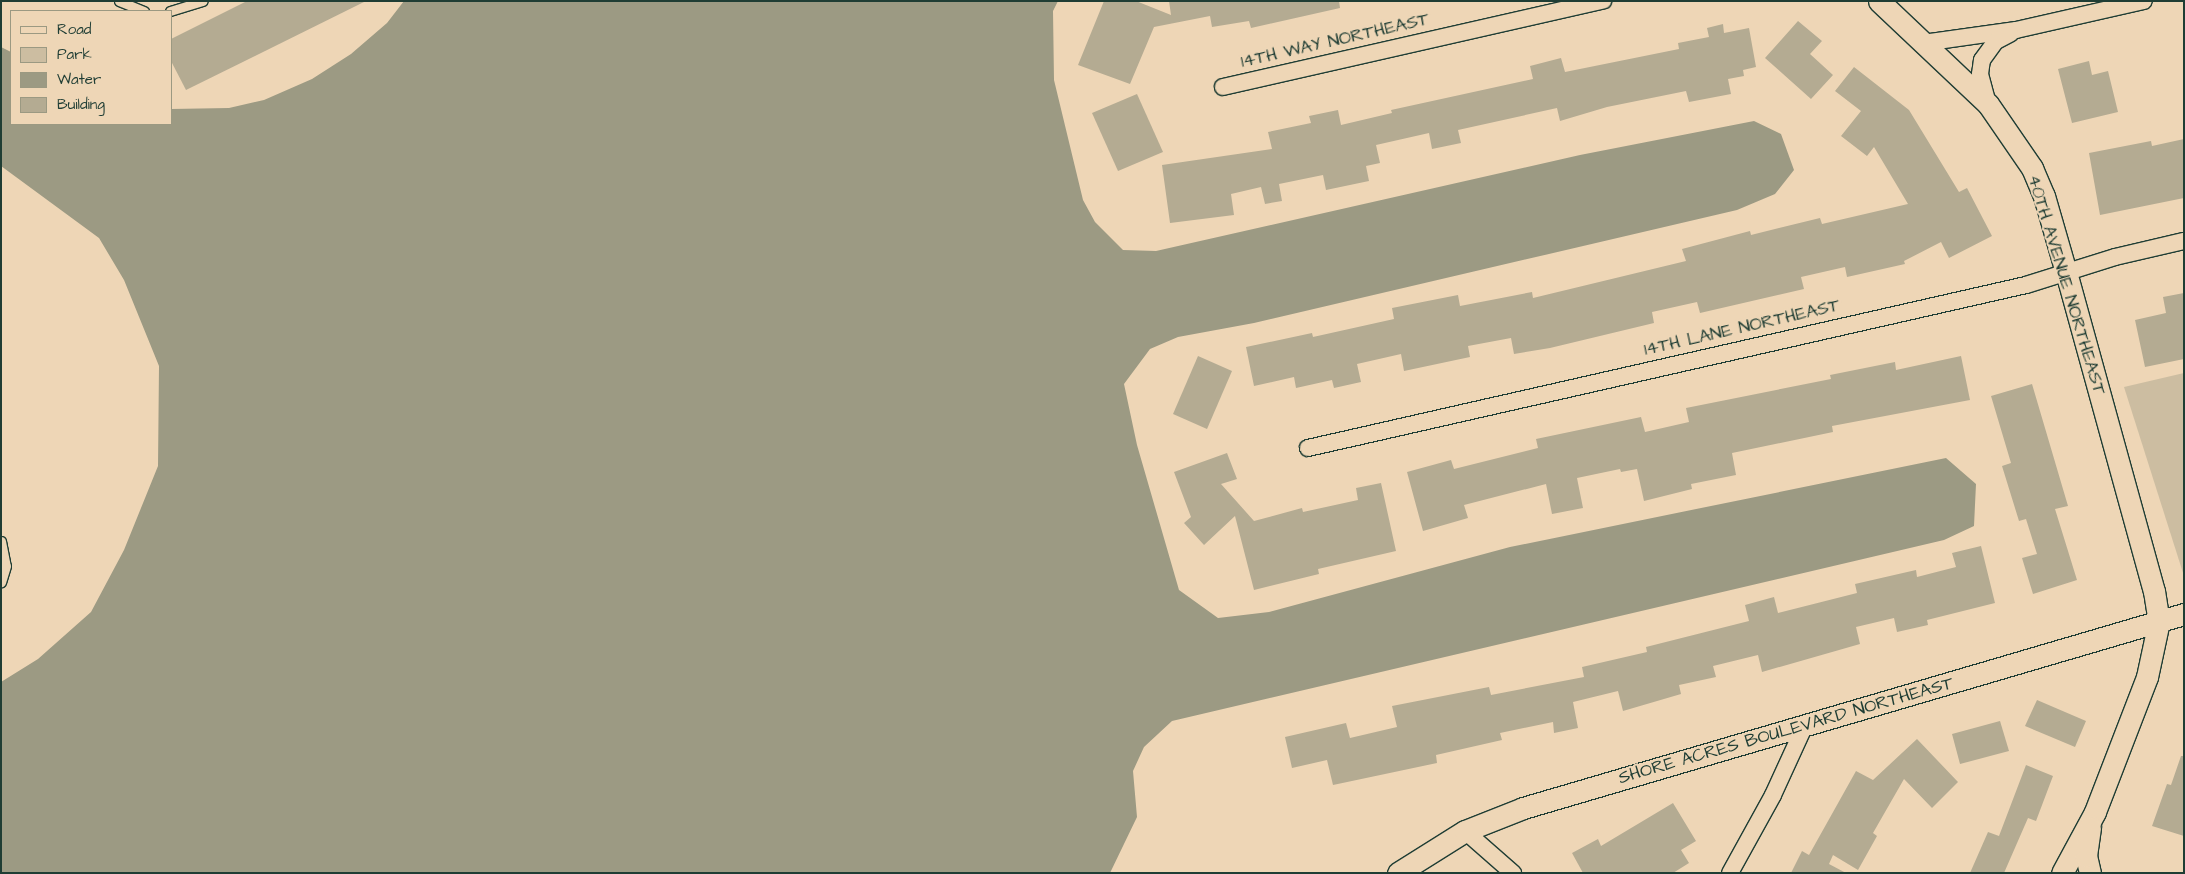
<!DOCTYPE html>
<html>
<head>
<meta charset="utf-8">
<style>
  body { margin:0 }
  #map { position:relative; width:2185px; height:874px; overflow:hidden; background:#eed6b6; font-family:"Architects Daughter",sans-serif }
  div>[style] { position:absolute }
  [style*='--x'] { left:calc(var(--x)*1px); top:calc(var(--y)*1px); width:calc(var(--w)*1px); rotate:calc(var(--a)*1deg) }
  .green>* { inset:0; background:#ccbda1 }
  .water>* { inset:0; background:#9c9a83 }
  .building>* { inset:0; background:#b4ab92 }
  .roads { filter:drop-shadow(1px 0 #1f3d34) drop-shadow(-1px 0 #1f3d34) drop-shadow(0 1px #1f3d34) drop-shadow(0 -1px #1f3d34) }
  .service>* { height:9px; margin:-4.5px; padding:0 4.5px; transform-origin:4.5px; border-radius:4.5px; background:#eed6b6 }
  .minor>* { height:16px; margin:-8px; padding:0 8px; transform-origin:8px; border-radius:8px; background:#eed6b6 }
  .tertiary>* { height:21px; margin:-10.5px; padding:0 10.5px; transform-origin:10.5px; border-radius:10.5px; background:#eed6b6 }
  span { translate:-50% -50%; white-space:nowrap; text-align:center; line-height:1.15; -webkit-text-stroke:4px #eed6b6; paint-order:stroke }
  .street-label { font-size:18px; color:#1f3d34 }
  .frame { position:absolute; inset:0; border:2px solid #1f3d34; pointer-events:none }
  .legend { position:absolute; left:10px; top:10px; width:162px; height:115px; box-sizing:border-box; background:#eed6b6; border:1px solid #9b9982; margin:0; padding:6px 9px; list-style:none; font-size:15px; color:#1f3d34 }
  .legend li { display:flex; align-items:center; gap:10px; height:25px }
  .legend b { width:25px; border:1px solid #9b9982 }
</style>
</head>
<body>
<div id="map">
  <div class="green">
    <div style="clip-path:polygon(2184px 373px,2184px 576px,2124px 387px)"></div>
  </div>
  <div class="water">
    <div style="clip-path:polygon(404px 1px,1058px 1px,1053px 11px,1054px 80px,1083px 200px,1095px 222px,1123px 250px,1156px 251px,1580px 155px,1754px 121px,1781px 134px,1794px 170px,1775px 194px,1737px 210px,1254px 323px,1178px 337px,1150px 349px,1124px 384px,1137px 445px,1179px 590px,1218px 618px,1269px 612px,1510px 547px,1946px 458px,1976px 484px,1974px 526px,1944px 540px,1172px 721px,1144px 747px,1133px 771px,1137px 817px,1110px 873px,1px 873px,1px 682px,38px 659px,91px 612px,124px 550px,158px 466px,159px 366px,124px 280px,99px 238px,1px 166px,1px 47px,11px 52px,11px 124px,171px 124px,171px 109px,229px 108px,264px 100px,312px 79px,351px 54px,387px 23px)"></div>
  </div>
  <div class="building">
    <div style="clip-path:polygon(247px 1px,366px 1px,186px 90px,171px 61px,171px 39px)"></div>
    <div style="clip-path:polygon(1104px 1px,1136px 1px,1171px 15px,1169px 1px,1339px 1px,1340px 8px,1251px 28px,1249px 21px,1212px 27px,1210px 16px,1154px 27px,1130px 84px,1078px 65px)"></div>
    <div style="clip-path:polygon(1798px 21px,1822px 41px,1810px 54px,1833px 75px,1811px 99px,1765px 58px)"></div>
    <div style="clip-path:polygon(1723px 24px,1724px 33px,1749px 28px,1756px 67px,1743px 70px,1744px 76px,1728px 79px,1731px 94px,1689px 102px,1686px 91px,1607px 107px,1560px 121px,1557px 108px,1458px 130px,1461px 143px,1432px 149px,1429px 133px,1376px 145px,1380px 163px,1366px 166px,1369px 181px,1326px 190px,1323px 175px,1279px 184px,1282px 201px,1265px 204px,1261px 187px,1231px 194px,1234px 215px,1170px 223px,1162px 165px,1272px 149px,1268px 132px,1311px 123px,1309px 116px,1338px 110px,1341px 125px,1392px 113px,1391px 110px,1533px 79px,1530px 66px,1561px 58px,1565px 72px,1679px 49px,1678px 43px,1709px 37px,1707px 28px)"></div>
    <div style="clip-path:polygon(2089px 61px,2092px 75px,2108px 71px,2118px 112px,2072px 123px,2058px 69px)"></div>
    <div style="clip-path:polygon(1854px 67px,1909px 110px,1959px 192px,1967px 188px,1992px 236px,1949px 258px,1941px 242px,1904px 261px,1905px 264px,1847px 277px,1845px 267px,1801px 277px,1804px 289px,1700px 313px,1697px 302px,1652px 312px,1654px 323px,1550px 348px,1514px 354px,1511px 338px,1468px 346px,1470px 357px,1404px 371px,1401px 354px,1357px 364px,1361px 382px,1334px 388px,1332px 380px,1296px 388px,1294px 377px,1254px 386px,1246px 347px,1312px 333px,1313px 337px,1394px 319px,1392px 308px,1458px 295px,1460px 306px,1532px 292px,1533px 298px,1686px 261px,1682px 249px,1750px 231px,1751px 235px,1820px 218px,1822px 224px,1908px 204px,1874px 147px,1867px 156px,1841px 136px,1861px 111px,1835px 91px)"></div>
    <div style="clip-path:polygon(1137px 94px,1163px 152px,1118px 171px,1092px 113px)"></div>
    <div style="clip-path:polygon(2184px 139px,2184px 198px,2100px 215px,2089px 153px,2151px 141px,2152px 146px)"></div>
    <div style="clip-path:polygon(2184px 293px,2184px 359px,2145px 367px,2135px 320px,2166px 313px,2163px 297px)"></div>
    <div style="clip-path:polygon(1198px 356px,1232px 371px,1207px 429px,1173px 414px)"></div>
    <div style="clip-path:polygon(1961px 356px,1970px 400px,1832px 426px,1833px 432px,1732px 453px,1736px 475px,1691px 484px,1692px 489px,1644px 501px,1637px 469px,1621px 472px,1620px 469px,1577px 478px,1583px 508px,1552px 514px,1546px 484px,1464px 505px,1468px 518px,1423px 531px,1407px 472px,1451px 460px,1454px 469px,1538px 448px,1536px 439px,1641px 417px,1645px 432px,1689px 422px,1686px 408px,1831px 379px,1830px 375px,1895px 362px,1896px 370px)"></div>
    <div style="clip-path:polygon(2032px 384px,2068px 506px,2055px 509px,2077px 580px,2033px 594px,2022px 558px,2037px 554px,2026px 519px,2019px 521px,2002px 466px,2011px 463px,1991px 396px)"></div>
    <div style="clip-path:polygon(1227px 453px,1237px 479px,1221px 484px,1254px 521px,1302px 508px,1303px 512px,1358px 500px,1356px 488px,1381px 483px,1396px 551px,1318px 569px,1319px 574px,1254px 590px,1235px 516px,1204px 545px,1184px 523px,1191px 517px,1174px 472px)"></div>
    <div style="clip-path:polygon(1981px 546px,1995px 603px,1927px 620px,1928px 625px,1897px 632px,1894px 618px,1856px 627px,1860px 644px,1762px 672px,1758px 655px,1713px 666px,1716px 677px,1679px 685px,1681px 694px,1623px 711px,1618px 691px,1573px 702px,1578px 728px,1554px 733px,1553px 722px,1500px 733px,1502px 740px,1436px 755px,1437px 763px,1333px 785px,1327px 760px,1292px 768px,1285px 737px,1346px 723px,1350px 738px,1397px 727px,1392px 706px,1489px 687px,1491px 695px,1584px 677px,1582px 667px,1647px 652px,1646px 647px,1749px 621px,1745px 605px,1774px 597px,1778px 613px,1857px 593px,1855px 584px,1916px 570px,1917px 577px,1956px 567px,1952px 553px)"></div>
    <div style="clip-path:polygon(2037px 700px,2086px 721px,2075px 747px,2025px 726px)"></div>
    <div style="clip-path:polygon(2000px 721px,2009px 751px,1960px 764px,1952px 734px)"></div>
    <div style="clip-path:polygon(1917px 739px,1958px 782px,1932px 808px,1904px 779px,1873px 833px,1877px 836px,1858px 870px,1833px 855px,1829px 864px,1846px 873px,1791px 873px,1802px 851px,1809px 855px,1856px 771px,1873px 780px)"></div>
    <div style="clip-path:polygon(2181px 756px,2184px 756px,2184px 836px,2152px 826px,2167px 784px,2171px 785px)"></div>
    <div style="clip-path:polygon(2026px 765px,2053px 776px,2036px 821px,2028px 818px,2004px 873px,1970px 873px,1988px 832px,1999px 836px)"></div>
    <div style="clip-path:polygon(1673px 803px,1696px 841px,1681px 850px,1689px 863px,1673px 873px,1583px 873px,1572px 853px,1598px 839px,1601px 846px)"></div>
  </div>
  <div class="roads">
    <div class="service">
      <div style="--x:119;--y:1;--w:27;--a:22"></div>
      <div style="--x:170;--y:11;--w:34;--a:-17"></div>
      <div style="--x:1;--y:541;--w:25;--a:79"></div>
      <div style="--x:6;--y:566;--w:17;--a:107"></div>
    </div>
    <div class="minor">
      <div style="--x:1923;--y:43;--w:94;--a:-8"></div>
      <div style="--x:2016;--y:30;--w:131;--a:-12.8"></div>
      <div style="--x:1223;--y:87;--w:390;--a:-12.8"></div>
      <div style="--x:1988;--y:104;--w:31;--a:-105"></div>
      <div style="--x:1980;--y:74;--w:14;--a:-82"></div>
      <div style="--x:1982;--y:60;--w:24;--a:-54"></div>
      <div style="--x:1996;--y:41;--w:16;--a:-27"></div>
      <div style="--x:1308;--y:448;--w:736;--a:-12.79"></div>
      <div style="--x:2026;--y:285;--w:93;--a:-17.5"></div>
      <div style="--x:2115;--y:257;--w:71;--a:-13.1"></div>
      <div style="--x:1465;--y:831;--w:64;--a:41.2"></div>
      <div style="--x:1730;--y:873;--w:89;--a:-61.1"></div>
      <div style="--x:1773;--y:795;--w:77;--a:-65.4"></div>
    </div>
    <div class="tertiary">
      <div style="--x:1879;--y:1;--w:150;--a:43.4"></div>
      <div style="--x:1988;--y:104;--w:78;--a:55.5"></div>
      <div style="--x:2032;--y:168;--w:30;--a:67"></div>
      <div style="--x:2044;--y:196;--w:79;--a:73.9"></div>
      <div style="--x:2066;--y:272;--w:331;--a:74.6"></div>
      <div style="--x:2154;--y:591;--w:30;--a:81"></div>
      <div style="--x:2159;--y:621;--w:57;--a:102.1"></div>
      <div style="--x:2147;--y:677;--w:145;--a:111.1"></div>
      <div style="--x:2095;--y:812;--w:69;--a:118.4"></div>
      <div style="--x:1398;--y:873;--w:79;--a:-32.1"></div>
      <div style="--x:1465;--y:831;--w:62;--a:-21.6"></div>
      <div style="--x:1523;--y:808;--w:689;--a:-16.36"></div>
      <div style="--x:2090;--y:873;--w:17;--a:-103"></div>
      <div style="--x:2086;--y:856;--w:29;--a:-82"></div>
    </div>
  </div>
  <div class="street-label">
    <span style="left:1335px;top:41px;rotate:-13deg">14TH WAY NORTHEAST</span>
    <span style="left:2066px;top:285px;rotate:73deg">40TH AVENUE NORTHEAST</span>
    <span style="left:1742px;top:328px;rotate:-13deg">14TH LANE NORTHEAST</span>
    <span style="left:1786px;top:731px;rotate:-16deg">SHORE ACRES BOULEVARD NORTHEAST</span>
  </div>
  <div class="frame"></div>
  <ul class="legend">
  <li><b style="height:6px;background:#eed6b6"></b>Road</li>
  <li><b style="height:14px;background:#ccbda1"></b>Park</li>
  <li><b style="height:14px;background:#9c9a83"></b>Water</li>
  <li><b style="height:14px;background:#b4ab92"></b>Building</li>
  </ul>
</div>
</body>
</html>
